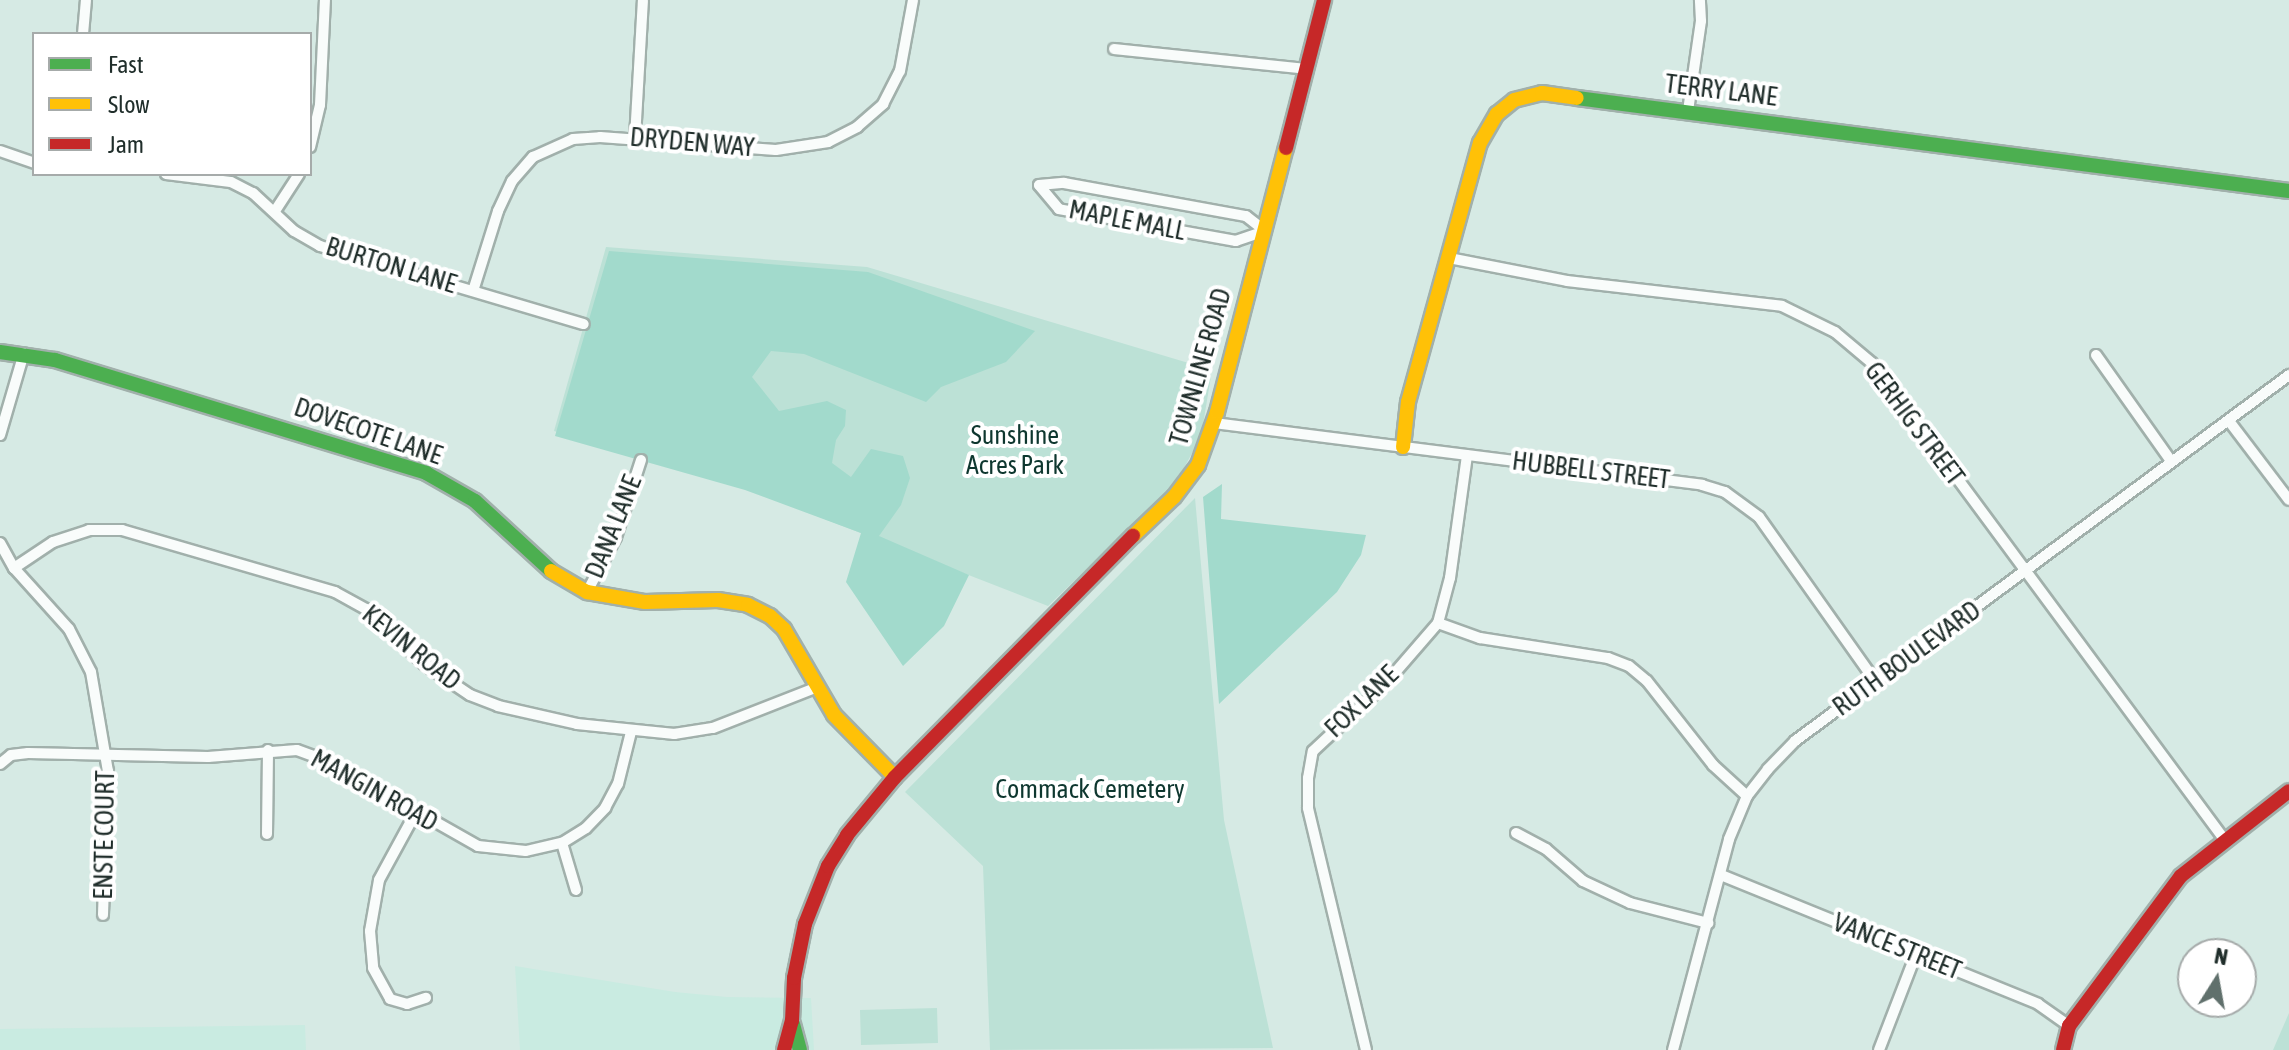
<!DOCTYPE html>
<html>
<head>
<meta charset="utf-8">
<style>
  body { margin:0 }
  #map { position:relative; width:2289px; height:1050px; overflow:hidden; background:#d6eae4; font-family:"Asap Condensed",sans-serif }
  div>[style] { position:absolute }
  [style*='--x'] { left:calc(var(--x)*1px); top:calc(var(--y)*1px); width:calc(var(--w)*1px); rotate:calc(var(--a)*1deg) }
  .built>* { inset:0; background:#c9ebe1 }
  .green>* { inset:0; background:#bce1d6 }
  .forest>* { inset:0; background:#a2dacc }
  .roads { filter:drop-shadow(2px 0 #a1b0ab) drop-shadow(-2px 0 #a1b0ab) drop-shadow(0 2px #a1b0ab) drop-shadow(0 -2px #a1b0ab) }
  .street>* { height:10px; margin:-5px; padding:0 5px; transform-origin:5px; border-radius:5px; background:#f9fcfb }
  .fast>* { height:14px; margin:-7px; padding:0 7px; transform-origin:7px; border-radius:7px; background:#4caf50 }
  .slow>* { height:14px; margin:-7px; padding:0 7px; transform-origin:7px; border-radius:7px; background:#ffc107 }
  .jam>* { height:14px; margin:-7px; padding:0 7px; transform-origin:7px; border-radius:7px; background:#c62828 }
  span { translate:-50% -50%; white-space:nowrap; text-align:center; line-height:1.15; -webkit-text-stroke:8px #fff; paint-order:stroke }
  .street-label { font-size:26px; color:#202e2b }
  .park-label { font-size:26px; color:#0e372f }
  .legend { position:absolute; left:32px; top:32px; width:280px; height:144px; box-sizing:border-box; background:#fff; border:2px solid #a6abaa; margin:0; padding:10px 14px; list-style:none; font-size:24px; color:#202e2b }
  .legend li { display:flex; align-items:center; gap:16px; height:40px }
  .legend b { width:40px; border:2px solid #a6abaa }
  .north { position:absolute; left:2177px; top:938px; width:80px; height:80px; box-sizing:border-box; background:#fff; border:2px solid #a6abaa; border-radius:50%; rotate:11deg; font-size:22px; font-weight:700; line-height:32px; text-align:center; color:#202e2b }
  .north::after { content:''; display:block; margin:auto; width:28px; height:36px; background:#60706c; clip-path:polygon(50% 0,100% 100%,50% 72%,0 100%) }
</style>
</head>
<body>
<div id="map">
  <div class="built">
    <div style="clip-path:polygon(515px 966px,675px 992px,727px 997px,811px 998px,814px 1050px,520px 1050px)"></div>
    <div style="clip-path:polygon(305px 1025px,306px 1050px,0 1050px,0 1029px)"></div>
  </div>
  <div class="green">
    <div style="clip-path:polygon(606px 247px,867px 267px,1212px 370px,1201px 437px,1175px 484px,1048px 606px,745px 488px,554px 431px)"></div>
    <div style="clip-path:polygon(1195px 498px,1224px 820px,1273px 1048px,990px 1050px,983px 866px,905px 792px)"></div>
    <div style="clip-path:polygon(937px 1008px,938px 1043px,861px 1045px,860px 1010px)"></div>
    <div style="clip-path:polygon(2289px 1013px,2289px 1050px,2273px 1050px)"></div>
  </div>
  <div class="forest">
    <div style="clip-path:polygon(609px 251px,868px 272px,1035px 331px,1006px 362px,941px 387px,926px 402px,804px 354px,771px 351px,752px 377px,779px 411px,827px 401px,846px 410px,845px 426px,836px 440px,832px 463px,851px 477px,871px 449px,903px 456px,910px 478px,901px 505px,879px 536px,969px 575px,944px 626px,903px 666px,846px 582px,861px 533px,745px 490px,555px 436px)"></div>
    <div style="clip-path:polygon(1222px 484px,1221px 519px,1366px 535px,1361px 555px,1337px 592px,1219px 704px,1203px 497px)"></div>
  </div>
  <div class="roads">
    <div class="street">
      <div style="--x:83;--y:34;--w:34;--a:-85"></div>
      <div style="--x:1114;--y:49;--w:193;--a:5.9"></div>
      <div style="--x:1688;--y:111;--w:91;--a:-81.8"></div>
      <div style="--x:1701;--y:21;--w:21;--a:-93"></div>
      <div style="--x:635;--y:138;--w:138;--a:-86.7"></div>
      <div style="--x:310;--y:147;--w:43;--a:-76.6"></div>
      <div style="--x:320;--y:105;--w:105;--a:-87.3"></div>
      <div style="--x:0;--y:151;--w:36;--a:19"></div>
      <div style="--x:166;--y:174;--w:65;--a:7"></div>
      <div style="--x:231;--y:182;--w:25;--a:27"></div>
      <div style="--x:253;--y:193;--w:56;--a:42.8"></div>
      <div style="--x:294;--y:231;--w:30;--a:30"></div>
      <div style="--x:320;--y:246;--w:275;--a:16.5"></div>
      <div style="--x:1064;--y:183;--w:185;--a:10.3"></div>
      <div style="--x:1246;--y:216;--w:24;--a:38"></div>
      <div style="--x:1265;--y:231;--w:31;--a:161"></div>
      <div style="--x:1236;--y:241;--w:180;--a:-169.8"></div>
      <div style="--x:1059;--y:209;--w:31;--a:-130"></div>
      <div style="--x:1039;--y:185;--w:25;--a:-5"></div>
      <div style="--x:275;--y:211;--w:44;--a:-57"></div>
      <div style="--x:1449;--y:258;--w:120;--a:11"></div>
      <div style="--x:1567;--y:281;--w:216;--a:6.6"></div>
      <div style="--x:1782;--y:306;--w:59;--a:26.1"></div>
      <div style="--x:1835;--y:332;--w:48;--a:40"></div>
      <div style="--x:1872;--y:363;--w:592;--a:53.52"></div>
      <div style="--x:473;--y:291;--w:84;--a:-72.6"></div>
      <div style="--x:498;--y:211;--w:33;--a:-65"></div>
      <div style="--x:512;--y:181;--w:32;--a:-49"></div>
      <div style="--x:533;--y:157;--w:44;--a:-24.2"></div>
      <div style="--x:573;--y:139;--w:27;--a:-4"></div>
      <div style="--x:600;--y:137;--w:176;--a:4.2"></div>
      <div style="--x:776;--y:150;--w:53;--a:-8.7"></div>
      <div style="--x:828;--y:142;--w:33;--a:-27"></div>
      <div style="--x:857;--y:127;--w:35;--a:-41"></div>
      <div style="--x:883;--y:104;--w:37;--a:-63"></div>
      <div style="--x:900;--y:71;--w:72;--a:-79.6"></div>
      <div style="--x:2096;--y:355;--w:130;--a:54.7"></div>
      <div style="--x:2229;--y:421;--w:99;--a:52.8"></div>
      <div style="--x:1214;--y:423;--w:492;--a:7.2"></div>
      <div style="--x:1702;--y:485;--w:24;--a:17"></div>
      <div style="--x:1725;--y:492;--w:42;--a:36.3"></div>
      <div style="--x:1759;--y:517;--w:202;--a:54.7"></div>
      <div style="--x:0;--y:435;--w:85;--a:-73.7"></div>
      <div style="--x:0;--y:543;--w:29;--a:61"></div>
      <div style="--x:14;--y:568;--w:82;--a:48"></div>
      <div style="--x:69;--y:629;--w:48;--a:62.9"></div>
      <div style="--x:91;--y:672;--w:100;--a:80.3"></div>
      <div style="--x:108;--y:771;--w:144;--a:92"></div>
      <div style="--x:14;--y:568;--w:47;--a:-33.7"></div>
      <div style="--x:53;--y:542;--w:38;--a:-18"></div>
      <div style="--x:89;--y:530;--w:33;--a:0"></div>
      <div style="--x:122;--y:530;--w:222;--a:16.2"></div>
      <div style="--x:335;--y:592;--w:35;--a:29"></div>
      <div style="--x:366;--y:609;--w:80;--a:43.5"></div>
      <div style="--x:424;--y:664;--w:55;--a:34"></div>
      <div style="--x:470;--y:695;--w:30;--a:21"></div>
      <div style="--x:498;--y:706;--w:81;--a:12.8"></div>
      <div style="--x:577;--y:724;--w:98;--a:5.9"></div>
      <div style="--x:674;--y:734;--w:39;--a:-9"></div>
      <div style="--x:713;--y:728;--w:110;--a:-21.4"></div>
      <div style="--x:587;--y:592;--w:62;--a:-62.2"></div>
      <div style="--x:616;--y:537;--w:81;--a:-72"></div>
      <div style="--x:1438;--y:623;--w:45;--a:19.7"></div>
      <div style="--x:1480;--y:638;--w:130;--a:8.9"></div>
      <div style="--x:1608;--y:658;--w:22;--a:21"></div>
      <div style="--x:1629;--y:666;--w:23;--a:40"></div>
      <div style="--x:1647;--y:681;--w:107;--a:51.8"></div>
      <div style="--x:1713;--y:765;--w:46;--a:42.4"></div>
      <div style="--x:0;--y:764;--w:14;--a:-39"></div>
      <div style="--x:11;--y:755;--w:17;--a:-7"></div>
      <div style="--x:28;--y:753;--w:180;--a:1.3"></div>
      <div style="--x:208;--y:757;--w:89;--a:-4.5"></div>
      <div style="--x:297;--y:750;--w:35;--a:20"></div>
      <div style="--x:330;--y:762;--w:170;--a:29.6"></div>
      <div style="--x:478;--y:846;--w:48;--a:5.9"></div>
      <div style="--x:526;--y:851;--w:37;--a:-13"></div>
      <div style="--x:562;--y:843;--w:28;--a:-32"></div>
      <div style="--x:586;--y:828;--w:28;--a:-46"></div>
      <div style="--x:605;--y:808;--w:27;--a:-62"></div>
      <div style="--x:618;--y:784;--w:54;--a:-76"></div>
      <div style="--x:416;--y:812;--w:77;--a:118.6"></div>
      <div style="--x:379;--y:880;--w:52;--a:100"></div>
      <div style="--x:370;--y:931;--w:37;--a:85"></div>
      <div style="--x:373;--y:968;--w:35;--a:61"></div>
      <div style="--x:390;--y:999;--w:18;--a:16"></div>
      <div style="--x:407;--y:1004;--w:20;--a:-18"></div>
      <div style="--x:1516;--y:833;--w:34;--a:28"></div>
      <div style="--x:1546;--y:849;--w:49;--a:40.9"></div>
      <div style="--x:1583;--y:881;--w:52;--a:25.1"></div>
      <div style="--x:1630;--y:903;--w:81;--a:14.4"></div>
      <div style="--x:267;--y:834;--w:84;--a:-89.3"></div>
      <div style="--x:562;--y:843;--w:49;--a:73.4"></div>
      <div style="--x:1721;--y:875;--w:342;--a:22.1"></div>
      <div style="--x:2038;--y:1004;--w:38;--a:35"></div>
      <div style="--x:1366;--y:1050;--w:249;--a:-103.5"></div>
      <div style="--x:1308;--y:808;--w:30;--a:-90"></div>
      <div style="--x:1308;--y:778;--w:27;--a:-80"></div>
      <div style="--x:1313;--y:751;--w:100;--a:-43"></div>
      <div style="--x:1386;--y:683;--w:79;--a:-49.1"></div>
      <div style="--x:1438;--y:623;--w:47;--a:-75.1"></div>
      <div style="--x:1450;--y:578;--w:124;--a:-82.1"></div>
      <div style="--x:1673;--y:1050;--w:218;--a:-75.1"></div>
      <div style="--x:1729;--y:839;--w:47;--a:-67.3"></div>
      <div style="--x:1747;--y:796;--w:34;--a:-52"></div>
      <div style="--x:1768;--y:769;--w:39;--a:-46"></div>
      <div style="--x:1795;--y:741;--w:615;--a:-36.53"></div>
      <div style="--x:1879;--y:1050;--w:103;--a:-68.9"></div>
    </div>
    <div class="fast">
      <div style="--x:1577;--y:98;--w:718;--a:7.44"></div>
      <div style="--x:0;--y:352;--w:56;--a:8.3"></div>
      <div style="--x:55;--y:360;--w:388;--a:16.9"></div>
      <div style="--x:426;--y:473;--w:56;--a:29.7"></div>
      <div style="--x:475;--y:501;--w:103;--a:42.6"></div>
      <div style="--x:793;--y:1024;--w:27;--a:75"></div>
    </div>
    <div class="slow">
      <div style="--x:1403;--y:447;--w:45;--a:-83.7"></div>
      <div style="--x:1408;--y:402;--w:269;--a:-74.5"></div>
      <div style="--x:1480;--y:143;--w:34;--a:-60"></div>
      <div style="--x:1497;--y:114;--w:22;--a:-39"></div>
      <div style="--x:1514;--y:100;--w:29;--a:-14"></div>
      <div style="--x:1542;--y:93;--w:35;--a:8"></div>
      <div style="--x:1133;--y:536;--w:57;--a:-43.6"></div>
      <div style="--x:1174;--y:497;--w:40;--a:-53"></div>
      <div style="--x:1198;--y:465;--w:56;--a:-70.3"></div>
      <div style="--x:1217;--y:412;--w:273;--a:-75.4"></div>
      <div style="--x:551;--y:571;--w:42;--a:30.3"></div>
      <div style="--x:587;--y:592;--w:59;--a:9.8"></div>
      <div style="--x:645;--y:602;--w:73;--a:-1.6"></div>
      <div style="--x:718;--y:600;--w:30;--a:9"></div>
      <div style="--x:748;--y:605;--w:25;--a:27"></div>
      <div style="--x:770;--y:616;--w:19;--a:43"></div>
      <div style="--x:784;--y:629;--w:99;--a:59.8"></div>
      <div style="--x:834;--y:715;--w:87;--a:45.5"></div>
    </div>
    <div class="jam">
      <div style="--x:1286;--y:148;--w:153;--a:-75.6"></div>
      <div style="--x:784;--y:1050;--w:30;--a:-75"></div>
      <div style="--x:792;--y:1021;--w:43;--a:-87.3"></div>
      <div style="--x:794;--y:978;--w:55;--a:-78.5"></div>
      <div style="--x:805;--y:924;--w:62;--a:-68.4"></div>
      <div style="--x:828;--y:866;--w:36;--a:-58"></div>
      <div style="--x:847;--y:835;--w:75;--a:-50.4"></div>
      <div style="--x:895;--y:777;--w:339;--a:-45.4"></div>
      <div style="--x:2063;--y:1050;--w:25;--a:-76"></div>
      <div style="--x:2069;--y:1026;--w:187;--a:-53.3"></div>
      <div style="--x:2181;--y:876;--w:137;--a:-38.2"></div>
    </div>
  </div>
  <div class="street-label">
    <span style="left:1721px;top:91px;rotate:7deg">TERRY LANE</span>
    <span style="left:692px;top:143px;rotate:5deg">DRYDEN WAY</span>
    <span style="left:1127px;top:221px;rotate:11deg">MAPLE MALL</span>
    <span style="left:391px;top:266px;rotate:17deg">BURTON LANE</span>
    <span style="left:1201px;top:367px;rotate:-74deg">TOWNLINE ROAD</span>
    <span style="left:1914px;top:424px;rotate:53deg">GERHIG STREET</span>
    <span style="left:368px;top:432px;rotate:19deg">DOVECOTE LANE</span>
    <span style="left:1591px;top:471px;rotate:7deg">HUBBELL STREET</span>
    <span style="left:614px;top:527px;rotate:-68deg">DANA LANE</span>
    <span style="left:411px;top:648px;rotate:39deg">KEVIN ROAD</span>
    <span style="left:1907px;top:659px;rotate:-36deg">RUTH BOULEVARD</span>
    <span style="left:1362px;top:702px;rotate:-44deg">FOX LANE</span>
    <span style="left:374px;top:791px;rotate:29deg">MANGIN ROAD</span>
    <span style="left:105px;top:835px;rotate:-89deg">ENSTE COURT</span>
    <span style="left:1897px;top:947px;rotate:22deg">VANCE STREET</span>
  </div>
  <div class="park-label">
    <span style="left:1015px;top:451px">Sunshine<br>Acres Park</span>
    <span style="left:1090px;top:790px">Commack Cemetery</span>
  </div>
  <ul class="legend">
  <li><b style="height:10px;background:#4caf50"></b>Fast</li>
  <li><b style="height:10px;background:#ffc107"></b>Slow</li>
  <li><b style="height:10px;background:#c62828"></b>Jam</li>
  </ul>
  <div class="north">N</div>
</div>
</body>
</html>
